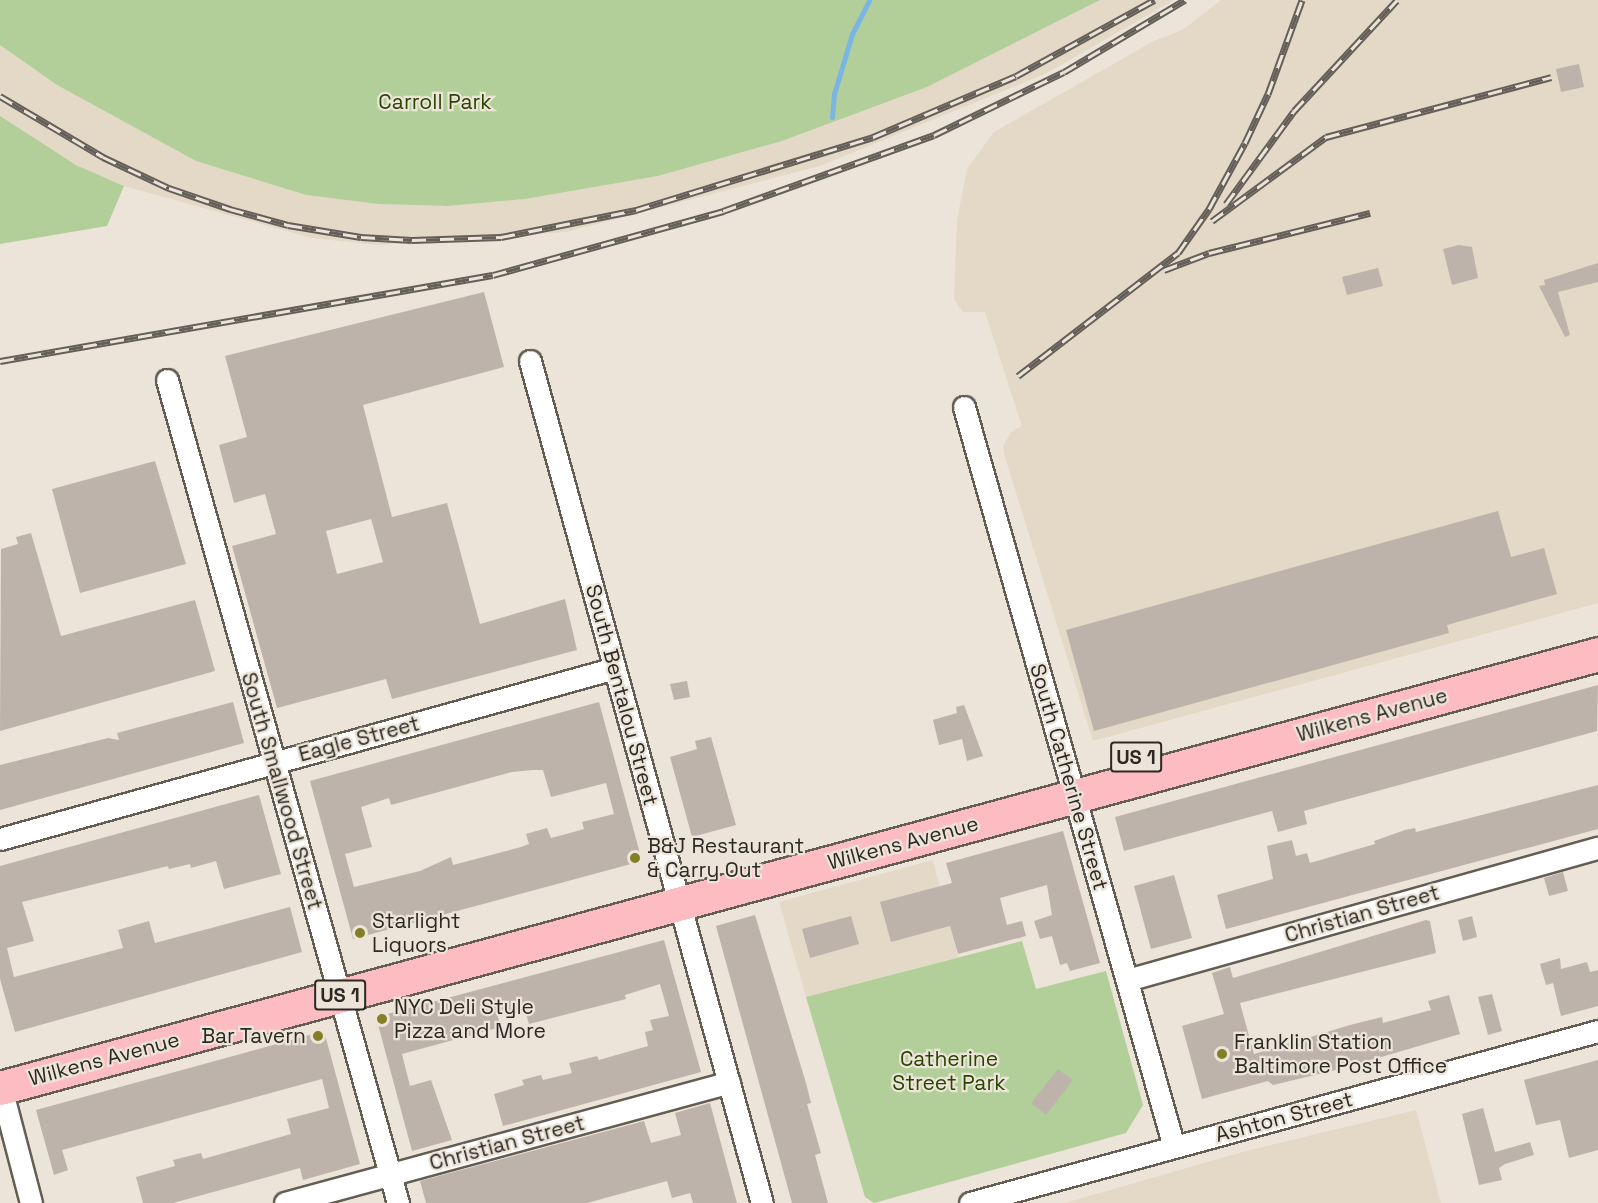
<!DOCTYPE html>
<html>
<head>
<meta charset="utf-8">
<style>
  body { margin:0 }
  #map { position:relative; width:1598px; height:1203px; overflow:hidden; background:#ece4d8; font-family:"Space Grotesk",sans-serif }
  div>[style] { position:absolute }
  [style*='--x'] { left:calc(var(--x)*1px); top:calc(var(--y)*1px); width:calc(var(--w)*1px); rotate:calc(var(--a)*1deg) }
  .built>* { inset:0; background:#e4d8c7 }
  .green>* { inset:0; background:#b2cf9a }
  .stream>* { height:5px; margin:-2.5px; padding:0 2.5px; transform-origin:2.5px; border-radius:2.5px; background:#7ab5e3 }
  .building>* { inset:0; background:#beb3aa }
  .roads { filter:drop-shadow(2px 0 #635d53) drop-shadow(-2px 0 #635d53) drop-shadow(0 2px #635d53) drop-shadow(0 -2px #635d53) }
  .street>* { height:21px; margin:-10.5px; padding:0 10.5px; transform-origin:10.5px; border-radius:10.5px; background:#fff }
  .primary>* { height:33px; margin:-16.5px; padding:0 16.5px; transform-origin:16.5px; border-radius:16.5px; background:#fdbcc2 }
  .rail>* { height:7px; margin-top:-3.5px; transform-origin:0; background:repeating-linear-gradient(90deg,#ece4d8 0 14px,#645f58 0 28px); box-sizing:border-box; border-block:2px solid #645f58 }
  .dots>* { width:16px; height:16px; translate:-50% -50%; box-sizing:border-box; border:3px solid #ece4d8; border-radius:50% }
  span { translate:-50% -50%; white-space:nowrap; text-align:center; line-height:1.15; -webkit-text-stroke:4.5px #ece4d8; paint-order:stroke }
  .shield-label span { padding:2px 4px; background:#ece4d8; border:2px solid; border-radius:4px; -webkit-text-stroke-width:0 }
  .shield-label { font-size:20px; color:#2c2924; font-weight:700 }
  .park-label { font-size:21px; color:#294601 }
  .street-label { font-size:21px; color:#2c2924 }
  .poi-label { font-size:21px; color:#2c2924 }
  .left { translate:0 -50%; text-align:left }
  .right { translate:-100% -50%; text-align:right }
</style>
</head>
<body>
<div id="map">
  <div class="built">
    <div style="clip-path:polygon(1100px 0,1174px 0,1047px 73px,820px 166px,566px 232px,378px 245px,312px 238px,124px 186px,76px 165px,0 116px,0 45px,57px 85px,196px 161px,306px 195px,378px 204px,448px 206px,525px 199px,658px 176px,782px 141px,927px 87px)"></div>
    <div style="clip-path:polygon(1221px 0,1598px 0,1598px 603px,1093px 741px,1005px 457px,1003px 446px,1011px 432px,1022px 426px,985px 312px,963px 312px,954px 299px,957px 220px,967px 169px,994px 132px,1152px 42px,1184px 29px)"></div>
    <div style="clip-path:polygon(933px 860px,958px 957px,806px 997px,779px 902px)"></div>
    <div style="clip-path:polygon(1416px 1110px,1441px 1203px,1065px 1203px,1246px 1151px)"></div>
  </div>
  <div class="green">
    <div style="clip-path:polygon(0 0,1100px 0,927px 87px,782px 141px,658px 176px,525px 199px,448px 206px,378px 204px,306px 195px,196px 161px,57px 85px,0 45px)"></div>
    <div style="clip-path:polygon(0 116px,76px 165px,124px 186px,107px 226px,0 244px)"></div>
    <div style="clip-path:polygon(1022px 941px,1036px 989px,1106px 971px,1143px 1105px,1126px 1133px,874px 1203px,865px 1197px,806px 997px)"></div>
  </div>
  <div class="stream">
    <div style="--x:832;--y:117;--w:23;--a:-85"></div>
    <div style="--x:834;--y:94;--w:63;--a:-73.3"></div>
    <div style="--x:852;--y:34;--w:38;--a:-63"></div>
  </div>
  <div class="building">
    <div style="clip-path:polygon(1579px 64px,1584px 87px,1561px 92px,1556px 69px)"></div>
    <div style="clip-path:polygon(1459px 245px,1472px 247px,1478px 278px,1452px 285px,1443px 249px)"></div>
    <div style="clip-path:polygon(1598px 263px,1598px 282px,1558px 292px,1570px 335px,1565px 337px,1539px 286px,1545px 285px,1544px 280px)"></div>
    <div style="clip-path:polygon(1378px 268px,1383px 286px,1347px 295px,1342px 277px)"></div>
    <div style="clip-path:polygon(evenodd,484px 292px,504px 367px,363px 405px,392px 517px,447px 503px,480px 624px,565px 599px,577px 650px,392px 699px,386px 679px,277px 708px,232px 546px,276px 534px,265px 494px,234px 503px,219px 445px,247px 437px,225px 356px,484px 292px,371px 519px,383px 562px,337px 574px,326px 531px,371px 519px)"></div>
    <div style="clip-path:polygon(155px 461px,186px 564px,80px 593px,52px 489px)"></div>
    <div style="clip-path:polygon(1498px 511px,1511px 557px,1544px 548px,1557px 594px,1447px 625px,1449px 633px,1094px 731px,1066px 630px)"></div>
    <div style="clip-path:polygon(31px 533px,61px 636px,195px 600px,215px 671px,0 731px,1px 549px,18px 544px,16px 537px)"></div>
    <div style="clip-path:polygon(687px 681px,690px 697px,674px 700px,670px 684px)"></div>
    <div style="clip-path:polygon(1598px 685px,1597px 731px,1304px 811px,1307px 824px,1278px 832px,1272px 811px,1124px 851px,1115px 817px)"></div>
    <div style="clip-path:polygon(233px 702px,244px 743px,0 810px,0 765px,108px 738px,119px 740px,117px 733px)"></div>
    <div style="clip-path:polygon(evenodd,599px 702px,642px 861px,353px 939px,310px 781px,599px 702px,532px 770px,543px 770px,551px 797px,606px 783px,614px 814px,582px 822px,584px 829px,570px 833px,551px 838px,547px 828px,526px 834px,529px 844px,521px 847px,453px 865px,451px 857px,420px 871px,354px 887px,345px 854px,372px 847px,361px 807px,389px 798px,391px 805px,512px 772px,532px 770px)"></div>
    <div style="clip-path:polygon(964px 705px,983px 756px,967px 761px,962px 739px,939px 745px,933px 720px,957px 713px,956px 707px)"></div>
    <div style="clip-path:polygon(711px 737px,736px 825px,692px 837px,670px 757px,697px 749px,695px 741px)"></div>
    <div style="clip-path:polygon(1598px 785px,1598px 829px,1226px 929px,1217px 895px,1273px 879px,1267px 846px,1292px 840px,1296px 856px,1307px 853px,1310px 863px,1375px 844px,1374px 841px,1405px 830px,1415px 828px,1416px 832px)"></div>
    <div style="clip-path:polygon(259px 795px,281px 874px,224px 889px,216px 861px,191px 868px,190px 864px,169px 869px,168px 866px,22px 902px,34px 941px,7px 948px,14px 977px,123px 948px,118px 930px,149px 921px,155px 943px,290px 907px,302px 952px,15px 1032px,0 979px,0 866px)"></div>
    <div style="clip-path:polygon(1063px 831px,1100px 963px,1070px 971px,1067px 963px,1060px 965px,1052px 936px,1040px 939px,1034px 921px,1052px 915px,1047px 885px,1000px 898px,1007px 925px,1022px 921px,1026px 936px,958px 954px,950px 926px,891px 942px,880px 902px,952px 883px,946px 863px)"></div>
    <div style="clip-path:polygon(1563px 872px,1568px 891px,1549px 896px,1544px 878px)"></div>
    <div style="clip-path:polygon(1174px 875px,1192px 938px,1151px 949px,1134px 886px)"></div>
    <div style="clip-path:polygon(755px 915px,806px 1083px,811px 1103px,807px 1104px,821px 1153px,815px 1155px,828px 1203px,792px 1203px,716px 926px)"></div>
    <div style="clip-path:polygon(851px 916px,859px 944px,810px 958px,802px 929px)"></div>
    <div style="clip-path:polygon(1472px 916px,1477px 937px,1463px 941px,1458px 920px)"></div>
    <div style="clip-path:polygon(1426px 920px,1430px 921px,1436px 953px,1240px 1003px,1254px 1054px,1350px 1025px,1382px 1017px,1383px 1023px,1431px 1010px,1428px 1001px,1449px 995px,1460px 1034px,1340px 1069px,1273px 1085px,1268px 1081px,1202px 1099px,1182px 1026px,1224px 1014px,1212px 973px,1230px 967px,1233px 978px)"></div>
    <div style="clip-path:polygon(664px 940px,701px 1072px,503px 1126px,494px 1094px,524px 1085px,522px 1080px,541px 1075px,543px 1080px,572px 1073px,569px 1063px,597px 1056px,599px 1060px,648px 1046px,645px 1032px,653px 1030px,650px 1020px,669px 1016px,660px 984px,625px 995px,626px 999px,529px 1024px,524px 1008px,497px 1014px,501px 1027px,402px 1054px,410px 1086px,431px 1080px,452px 1140px,412px 1151px,376px 1017px)"></div>
    <div style="clip-path:polygon(1560px 958px,1561px 969px,1587px 962px,1590px 972px,1598px 970px,1598px 1006px,1561px 1016px,1553px 983px,1546px 985px,1540px 964px)"></div>
    <div style="clip-path:polygon(1492px 994px,1502px 1031px,1488px 1035px,1478px 997px)"></div>
    <div style="clip-path:polygon(324px 1031px,360px 1164px,303px 1180px,300px 1168px,173px 1203px,143px 1203px,136px 1177px,175px 1166px,173px 1160px,201px 1153px,203px 1159px,291px 1134px,287px 1119px,329px 1108px,322px 1079px,62px 1150px,68px 1170px,54px 1175px,36px 1110px)"></div>
    <div style="clip-path:polygon(1598px 1060px,1598px 1150px,1569px 1158px,1560px 1120px,1536px 1125px,1524px 1080px)"></div>
    <div style="clip-path:polygon(1058px 1069px,1073px 1080px,1046px 1115px,1031px 1103px)"></div>
    <div style="clip-path:polygon(710px 1103px,737px 1203px,693px 1203px,690px 1193px,672px 1198px,667px 1181px,587px 1203px,426px 1203px,420px 1181px,644px 1121px,651px 1143px,681px 1135px,675px 1113px)"></div>
    <div style="clip-path:polygon(1483px 1108px,1495px 1152px,1530px 1142px,1534px 1155px,1505px 1164px,1499px 1168px,1502px 1180px,1479px 1185px,1462px 1114px)"></div>
  </div>
  <div class="roads">
    <div class="street">
      <div style="--x:530;--y:361;--w:873;--a:74.6"></div>
      <div style="--x:167;--y:380;--w:855;--a:74.32"></div>
      <div style="--x:964;--y:407;--w:769;--a:74.16"></div>
      <div style="--x:0;--y:839;--w:638;--a:-15.54"></div>
      <div style="--x:1127;--y:980;--w:489;--a:-15.7"></div>
      <div style="--x:0;--y:1084;--w:123;--a:75.4"></div>
      <div style="--x:285;--y:1203;--w:460;--a:-15.2"></div>
      <div style="--x:970;--y:1203;--w:651;--a:-15.32"></div>
    </div>
    <div class="primary">
      <div style="--x:0;--y:1088;--w:1656;--a:-15.19"></div>
    </div>
  </div>
  <div class="rail">
    <div style="--x:0;--y:96;--w:120;--a:30.6"></div>
    <div style="--x:103;--y:157;--w:73;--a:25.2"></div>
    <div style="--x:169;--y:188;--w:65;--a:19"></div>
    <div style="--x:230;--y:209;--w:60;--a:15.4"></div>
    <div style="--x:288;--y:225;--w:74;--a:9.3"></div>
    <div style="--x:361;--y:237;--w:51;--a:3.4"></div>
    <div style="--x:412;--y:240;--w:89;--a:-1.9"></div>
    <div style="--x:501;--y:237;--w:138;--a:-11.3"></div>
    <div style="--x:636;--y:210;--w:248;--a:-17.1"></div>
    <div style="--x:873;--y:137;--w:155;--a:-23.1"></div>
    <div style="--x:1016;--y:76;--w:158;--a:-28.8"></div>
    <div style="--x:1226;--y:204;--w:115;--a:-53.8"></div>
    <div style="--x:1294;--y:111;--w:151;--a:-47.1"></div>
    <div style="--x:1212;--y:221;--w:142;--a:-36.4"></div>
    <div style="--x:1326;--y:137;--w:233;--a:-14.9"></div>
    <div style="--x:1164;--y:270;--w:48;--a:-20.7"></div>
    <div style="--x:1209;--y:253;--w:166;--a:-14"></div>
    <div style="--x:0;--y:361;--w:500;--a:-9.9"></div>
    <div style="--x:493;--y:275;--w:239;--a:-15.5"></div>
    <div style="--x:723;--y:211;--w:224;--a:-19.8"></div>
    <div style="--x:934;--y:135;--w:144;--a:-25.9"></div>
    <div style="--x:1064;--y:72;--w:141;--a:-30.8"></div>
    <div style="--x:1018;--y:376;--w:202;--a:-37.6"></div>
    <div style="--x:1178;--y:253;--w:54;--a:-54.8"></div>
    <div style="--x:1209;--y:209;--w:75;--a:-61.4"></div>
    <div style="--x:1245;--y:143;--w:54;--a:-64.9"></div>
    <div style="--x:1268;--y:94;--w:100;--a:-70.1"></div>
  </div>
  <div class="dots">
    <div style="left:635px;top:858px;background:#837f26"></div>
    <div style="left:360px;top:933px;background:#837f26"></div>
    <div style="left:382px;top:1019px;background:#837f26"></div>
    <div style="left:318px;top:1036px;background:#837f26"></div>
    <div style="left:1222px;top:1054px;background:#837f26"></div>
  </div>
  <div class="shield-label">
    <span style="left:1136px;top:757px">US 1</span>
    <span style="left:340px;top:995px">US 1</span>
  </div>
  <div class="park-label">
    <span style="left:435px;top:102px">Carroll Park</span>
    <span style="left:949px;top:1071px">Catherine<br>Street Park</span>
  </div>
  <div class="street-label">
    <span style="left:622px;top:695px;rotate:75deg">South Bentalou Street</span>
    <span style="left:1372px;top:715px;rotate:-15deg">Wilkens Avenue</span>
    <span style="left:359px;top:739px;rotate:-15deg">Eagle Street</span>
    <span style="left:1069px;top:777px;rotate:74deg">South Catherine Street</span>
    <span style="left:282px;top:791px;rotate:74deg">South Smallwood Street</span>
    <span style="left:903px;top:843px;rotate:-15deg">Wilkens Avenue</span>
    <span style="left:1362px;top:914px;rotate:-16deg">Christian Street</span>
    <span style="left:104px;top:1059px;rotate:-15deg">Wilkens Avenue</span>
    <span style="left:1284px;top:1117px;rotate:-15deg">Ashton Street</span>
    <span style="left:507px;top:1143px;rotate:-15deg">Christian Street</span>
  </div>
  <div class="poi-label">
    <span class="left" style="left:647px;top:858px">B&amp;J Restaurant<br>&amp; Carry Out</span>
    <span class="left" style="left:372px;top:933px">Starlight<br>Liquors</span>
    <span class="left" style="left:394px;top:1019px">NYC Deli Style<br>Pizza and More</span>
    <span class="right" style="left:306px;top:1036px">Bar Tavern</span>
    <span class="left" style="left:1234px;top:1054px">Franklin Station<br>Baltimore Post Office</span>
  </div>
</div>
</body>
</html>
